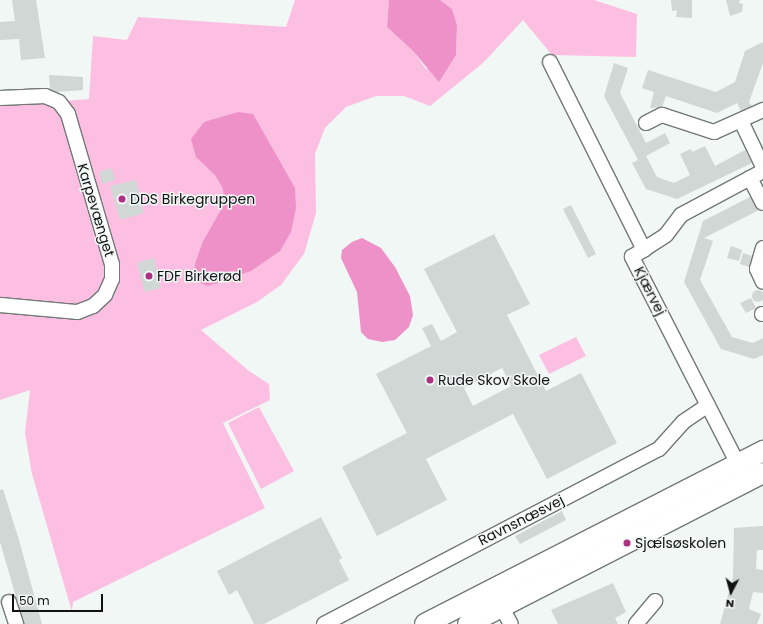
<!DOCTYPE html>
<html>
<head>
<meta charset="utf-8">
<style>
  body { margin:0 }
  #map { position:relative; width:763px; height:624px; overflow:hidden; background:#f0f7f5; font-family:Poppins,sans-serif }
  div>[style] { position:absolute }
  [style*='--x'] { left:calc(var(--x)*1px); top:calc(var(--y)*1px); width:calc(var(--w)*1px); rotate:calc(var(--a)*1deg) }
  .green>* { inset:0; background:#fcbfe2 }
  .water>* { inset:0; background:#ed91c8 }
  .building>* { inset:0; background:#d0d7d5 }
  .round { border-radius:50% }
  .roads { filter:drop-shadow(1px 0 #727876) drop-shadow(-1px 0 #727876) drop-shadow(0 1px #727876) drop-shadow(0 -1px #727876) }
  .minor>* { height:14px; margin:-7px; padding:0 7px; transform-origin:7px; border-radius:7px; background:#fff }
  .secondary>* { height:20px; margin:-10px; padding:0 10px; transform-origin:10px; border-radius:10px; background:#fff }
  .dots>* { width:11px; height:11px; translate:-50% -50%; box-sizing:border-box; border:2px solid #f0f7f5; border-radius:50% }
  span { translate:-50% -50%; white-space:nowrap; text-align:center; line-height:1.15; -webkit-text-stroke:3px #f0f7f5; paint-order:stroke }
  .poi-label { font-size:14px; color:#111313 }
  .left { translate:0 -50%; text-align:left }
  .street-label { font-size:14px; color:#111313 }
  .north { position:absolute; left:711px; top:572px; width:40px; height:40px; -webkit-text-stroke:3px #f0f7f5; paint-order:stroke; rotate:186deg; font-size:11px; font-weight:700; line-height:16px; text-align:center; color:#111313 }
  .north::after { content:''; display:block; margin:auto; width:14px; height:18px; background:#111313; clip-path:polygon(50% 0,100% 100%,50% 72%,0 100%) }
  .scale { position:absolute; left:12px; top:594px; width:91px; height:18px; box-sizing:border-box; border:2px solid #111313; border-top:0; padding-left:5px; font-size:12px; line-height:14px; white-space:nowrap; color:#111313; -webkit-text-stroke:3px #f0f7f5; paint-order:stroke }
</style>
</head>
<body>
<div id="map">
  <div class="green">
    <div style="clip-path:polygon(evenodd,295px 0,389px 0,387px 27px,413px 51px,426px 69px,456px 55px,457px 25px,452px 9px,440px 0,594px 0,637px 14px,636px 57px,552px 55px,523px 20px,483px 63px,430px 106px,404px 96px,376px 96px,346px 107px,325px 128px,315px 154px,316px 213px,304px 254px,281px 285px,257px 302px,201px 330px,249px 371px,269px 384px,270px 400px,223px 423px,265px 508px,73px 602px,72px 612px,32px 474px,25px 433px,30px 390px,0 400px,0 106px,89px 99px,93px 36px,127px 40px,138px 17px,286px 27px,295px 0,215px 175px,280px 251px,203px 241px,224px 204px,223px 189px,215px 175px)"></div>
    <div style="clip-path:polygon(576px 337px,586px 356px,549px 374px,539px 355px)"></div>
    <div style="clip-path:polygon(259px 407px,294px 471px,261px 489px,228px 423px)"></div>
  </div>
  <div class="water">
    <div style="clip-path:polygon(389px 0,440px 0,452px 9px,457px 25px,456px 55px,439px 82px,413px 51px,387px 27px)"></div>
    <div style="clip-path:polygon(238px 112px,253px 114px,295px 188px,296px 208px,291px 232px,280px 251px,251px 271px,208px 286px,195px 281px,195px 264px,203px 241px,224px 204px,223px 189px,215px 175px,196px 157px,191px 139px,204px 122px)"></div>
    <div style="clip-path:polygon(362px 238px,381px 248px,395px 267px,410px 296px,413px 315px,409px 327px,395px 340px,382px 342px,368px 339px,361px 332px,357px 292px,341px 258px,342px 250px,352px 242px)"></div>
  </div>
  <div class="building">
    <div style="clip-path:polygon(12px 0,36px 0,45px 58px,21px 60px,19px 39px,0 40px,0 22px,15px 21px)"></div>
    <div style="clip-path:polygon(671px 0,692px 0,692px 18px,676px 17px,677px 10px,672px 11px)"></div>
    <div style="clip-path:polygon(726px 0,740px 0,739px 3px,743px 4px,742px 12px,730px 16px)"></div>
    <div style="clip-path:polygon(763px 42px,763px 63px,749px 102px,752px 106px,741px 111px,737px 103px,717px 113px,666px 96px,662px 107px,650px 108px,654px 92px,642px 88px,648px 70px,716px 92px,735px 82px,745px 51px)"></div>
    <div style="clip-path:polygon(614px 63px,628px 68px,620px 93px,646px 143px,665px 133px,670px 143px,646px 156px,657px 177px,674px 183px,690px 175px,680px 154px,691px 149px,692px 152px,705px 146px,715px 166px,745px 150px,752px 163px,677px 199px,646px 189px,632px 163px,638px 160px,604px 96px)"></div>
    <div style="clip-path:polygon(49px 75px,83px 77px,83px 90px,56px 92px,50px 89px)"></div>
    <div style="clip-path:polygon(112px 168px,115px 180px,102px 184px,99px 172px)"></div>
    <div style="clip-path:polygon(136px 180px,144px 213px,120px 220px,110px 186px)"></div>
    <div style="clip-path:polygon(750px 197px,759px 210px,704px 238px,713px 241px,700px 280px,732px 337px,753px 343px,763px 338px,763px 355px,754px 359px,721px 349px,684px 282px,703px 221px)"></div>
    <div style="clip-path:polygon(571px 205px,596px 254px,588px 258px,563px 209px)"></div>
    <div style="clip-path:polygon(evenodd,494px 234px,530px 304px,507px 315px,546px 391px,581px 373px,617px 443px,547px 479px,513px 414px,426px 459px,447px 500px,377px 536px,342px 467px,407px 433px,376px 374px,431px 346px,422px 328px,432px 324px,441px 341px,457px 332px,424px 269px,494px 234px,502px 368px,511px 386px,473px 406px,464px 388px,502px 368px)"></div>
    <div style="clip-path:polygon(731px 246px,742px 250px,739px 261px,727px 258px)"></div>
    <div style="clip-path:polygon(743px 253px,752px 256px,749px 267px,740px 264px)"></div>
    <div style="clip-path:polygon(154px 258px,161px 288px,145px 292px,137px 263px)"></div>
    <div class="round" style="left:752px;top:290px;width:12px;height:12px"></div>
    <div style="clip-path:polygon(751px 298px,756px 308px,746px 313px,740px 303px)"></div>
    <div style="clip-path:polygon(3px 489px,19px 540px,42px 624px,24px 624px,16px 597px,0 542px,0 490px)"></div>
    <div style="clip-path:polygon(562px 511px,566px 520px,520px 544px,515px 536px)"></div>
    <div style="clip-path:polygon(321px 517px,342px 558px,339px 560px,349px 580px,264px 624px,254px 624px,237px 590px,229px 595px,217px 571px)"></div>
    <div style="clip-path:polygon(763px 526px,763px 550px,757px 550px,756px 569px,763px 570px,763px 593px,753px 592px,749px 609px,761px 614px,757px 624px,720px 624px,733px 577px,734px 528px)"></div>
    <div style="clip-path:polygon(613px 583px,626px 612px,615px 618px,618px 624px,558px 624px,551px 610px)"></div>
  </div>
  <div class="roads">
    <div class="minor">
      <div style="--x:550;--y:62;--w:210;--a:63.4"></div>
      <div style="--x:0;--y:98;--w:45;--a:-2.5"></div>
      <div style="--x:45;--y:96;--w:15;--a:23"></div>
      <div style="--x:59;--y:102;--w:15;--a:53"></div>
      <div style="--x:68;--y:114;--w:156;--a:73.7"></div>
      <div style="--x:112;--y:264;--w:15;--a:90"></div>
      <div style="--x:112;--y:279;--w:17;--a:114"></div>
      <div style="--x:105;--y:295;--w:16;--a:137"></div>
      <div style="--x:93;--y:306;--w:17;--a:159"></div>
      <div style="--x:77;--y:312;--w:77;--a:-174.8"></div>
      <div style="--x:741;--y:121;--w:51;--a:64.4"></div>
      <div style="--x:646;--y:123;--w:18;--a:-27"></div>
      <div style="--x:662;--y:115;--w:55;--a:18.1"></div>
      <div style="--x:714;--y:132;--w:54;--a:-24.2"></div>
      <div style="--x:750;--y:178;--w:28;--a:63"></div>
      <div style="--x:763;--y:248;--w:22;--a:106"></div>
      <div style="--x:757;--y:269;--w:14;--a:65"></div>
      <div style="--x:762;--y:314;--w:1;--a:0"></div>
      <div style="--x:742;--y:472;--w:242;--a:-117.1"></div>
      <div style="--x:632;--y:257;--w:40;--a:-32.9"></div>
      <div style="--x:666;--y:235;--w:25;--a:-53"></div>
      <div style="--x:681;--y:215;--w:93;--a:-28.2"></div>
      <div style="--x:498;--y:600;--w:27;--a:62"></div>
      <div style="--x:9;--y:602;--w:23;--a:72"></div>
      <div style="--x:324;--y:624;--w:378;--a:-27.6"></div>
      <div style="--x:659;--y:449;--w:36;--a:-48"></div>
      <div style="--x:683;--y:422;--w:30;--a:-34"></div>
      <div style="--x:636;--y:624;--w:30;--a:-50"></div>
    </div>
    <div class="secondary">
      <div style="--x:425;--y:624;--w:380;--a:-27.1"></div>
      <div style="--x:468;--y:624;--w:331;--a:-27.1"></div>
    </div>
  </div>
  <div class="dots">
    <div style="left:122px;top:199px;background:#ac3184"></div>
    <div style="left:149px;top:276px;background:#ac3184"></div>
    <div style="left:430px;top:380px;background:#ac3184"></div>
    <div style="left:627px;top:543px;background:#ac3184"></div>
  </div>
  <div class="poi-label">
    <span class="left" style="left:130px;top:199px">DDS Birkegruppen</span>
    <span class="left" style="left:157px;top:276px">FDF Birkerød</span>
    <span class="left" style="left:438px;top:380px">Rude Skov Skole</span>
    <span class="left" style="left:635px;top:543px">Sjælsøskolen</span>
  </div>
  <div class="street-label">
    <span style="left:96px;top:210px;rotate:73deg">Karpevænget</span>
    <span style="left:650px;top:291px;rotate:63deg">Kjærvej</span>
    <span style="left:521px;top:520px;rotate:-27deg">Ravnsnæsvej</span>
  </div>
  <div class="north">N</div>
  <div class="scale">50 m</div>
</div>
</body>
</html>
